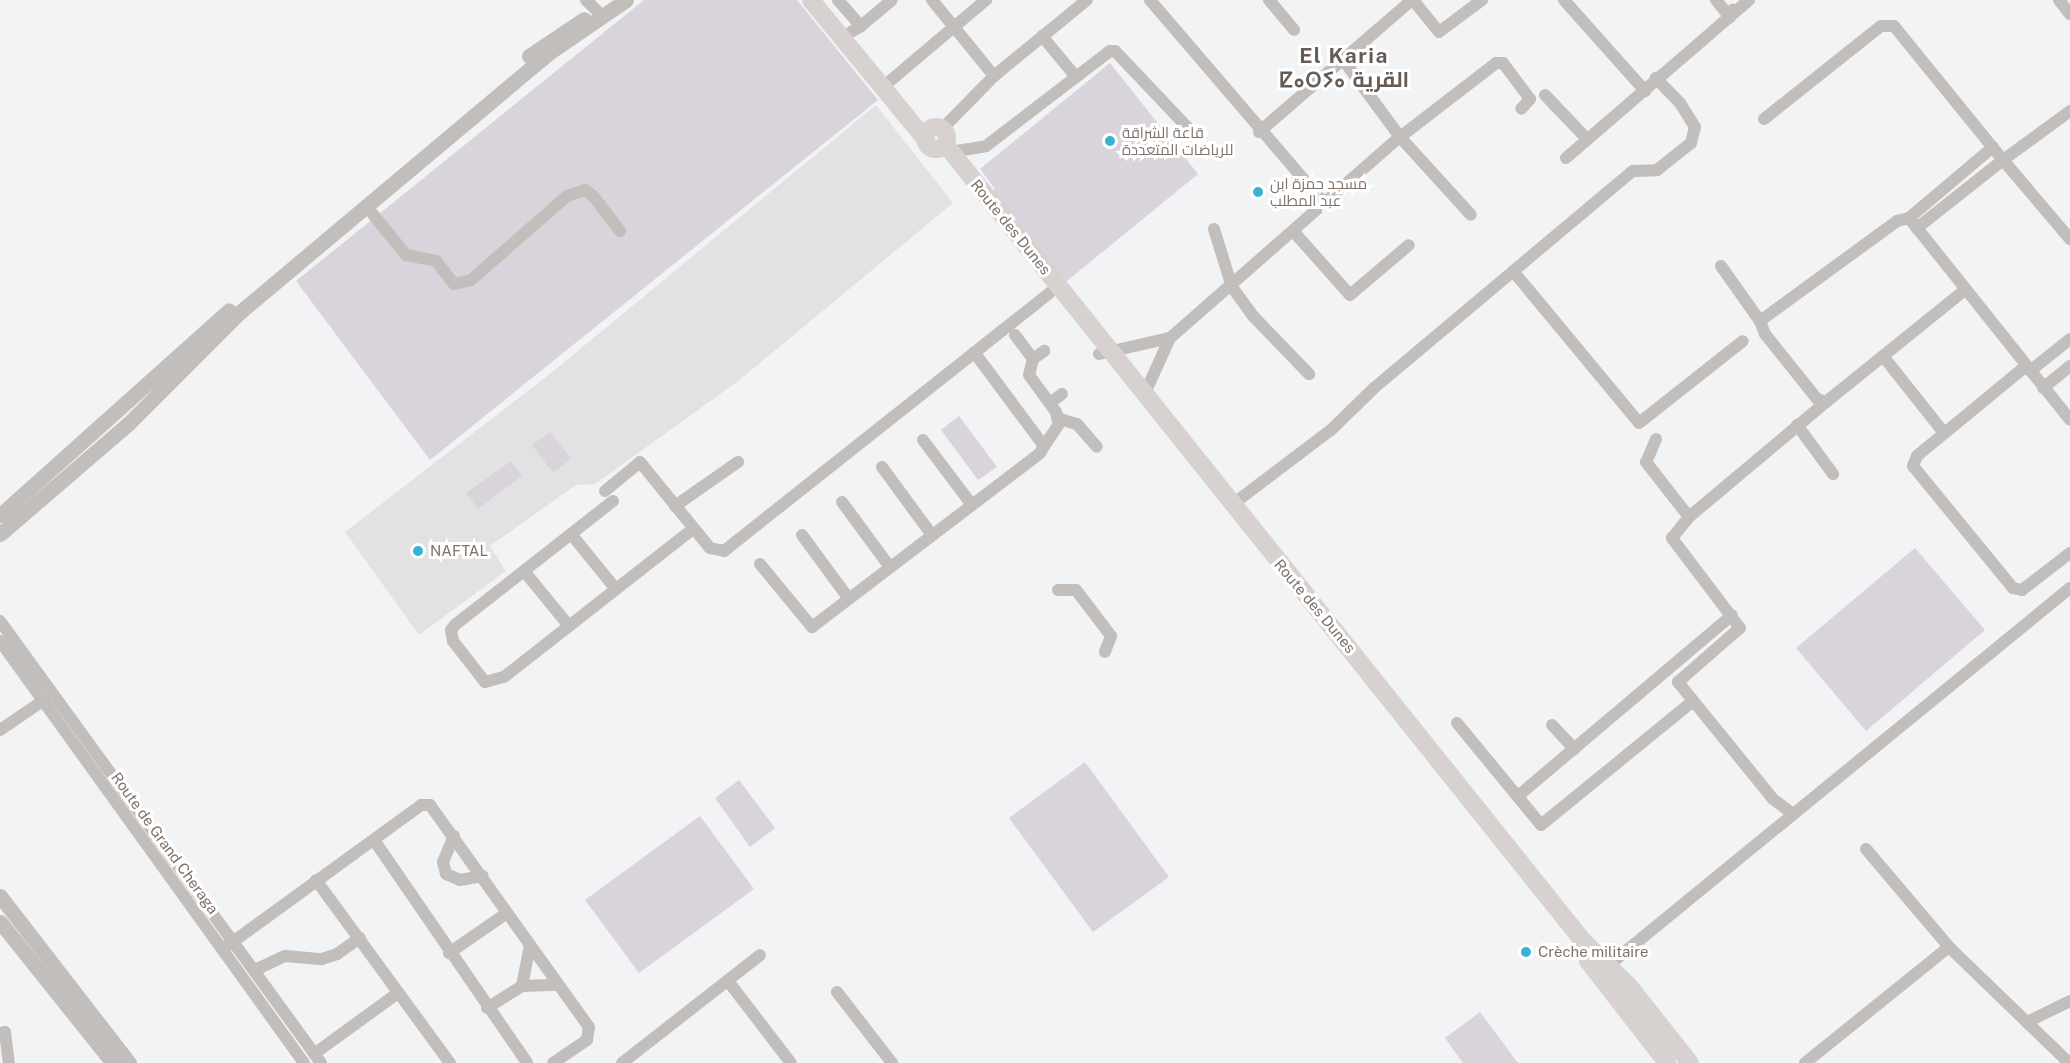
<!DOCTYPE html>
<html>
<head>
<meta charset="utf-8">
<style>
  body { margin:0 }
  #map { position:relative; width:2070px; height:1063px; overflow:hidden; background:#f2f3f5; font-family:"Public Sans",Cairo,"Noto Sans Tifinagh",sans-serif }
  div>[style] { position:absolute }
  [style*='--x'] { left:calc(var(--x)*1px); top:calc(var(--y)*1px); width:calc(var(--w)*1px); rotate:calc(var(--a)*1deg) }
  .built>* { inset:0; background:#e3e2e3 }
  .green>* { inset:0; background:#d9d4dc }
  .minor>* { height:12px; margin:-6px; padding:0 6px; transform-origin:6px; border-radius:6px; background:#c2bebb }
  .tertiary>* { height:15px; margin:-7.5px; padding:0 7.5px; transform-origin:7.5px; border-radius:7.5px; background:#c2bebb }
  .primary>* { height:18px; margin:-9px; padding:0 9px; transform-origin:9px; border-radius:9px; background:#d7d2d0 }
  .primary>.ring { margin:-9px; padding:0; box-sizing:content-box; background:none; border:18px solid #d7d2d0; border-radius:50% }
  .dots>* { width:16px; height:16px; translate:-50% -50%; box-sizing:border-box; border:3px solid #fff; border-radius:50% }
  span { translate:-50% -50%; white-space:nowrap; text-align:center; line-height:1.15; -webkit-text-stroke:6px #fff; paint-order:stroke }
  .poi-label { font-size:15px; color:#807268 }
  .left { translate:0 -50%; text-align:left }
  .street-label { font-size:15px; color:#807268 }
  .district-label { font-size:21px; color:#665c55; font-weight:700; letter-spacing:1.5px }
</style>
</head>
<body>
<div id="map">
  <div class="built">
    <div style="clip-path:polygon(876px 105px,953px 203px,737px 382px,595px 484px,576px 485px,490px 546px,506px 571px,419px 635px,345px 532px,551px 373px)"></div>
  </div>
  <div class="green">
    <div style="clip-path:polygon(644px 0,797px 0,878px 100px,430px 460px,296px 281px)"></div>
    <div style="clip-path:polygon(1110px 63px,1198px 174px,1062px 285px,991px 191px,995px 189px,980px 169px)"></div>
    <div style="clip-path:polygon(959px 416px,997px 467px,978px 480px,941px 430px)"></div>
    <div style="clip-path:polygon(550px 432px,571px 459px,553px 473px,532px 445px)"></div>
    <div style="clip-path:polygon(511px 461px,522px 476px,478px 509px,466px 493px)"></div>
    <div style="clip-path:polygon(1915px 548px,1985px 630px,1866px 731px,1796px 648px)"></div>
    <div style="clip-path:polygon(1085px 762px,1169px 877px,1093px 932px,1009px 818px)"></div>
    <div style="clip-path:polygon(739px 780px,775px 828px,750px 847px,715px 798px)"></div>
    <div style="clip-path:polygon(700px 816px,754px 889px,639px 973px,585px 900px)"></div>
    <div style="clip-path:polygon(1480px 1012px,1518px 1063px,1463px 1063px,1445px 1038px)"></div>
  </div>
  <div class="minor">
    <div style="--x:586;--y:0;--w:16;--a:45"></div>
    <div style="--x:838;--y:0;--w:35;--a:49"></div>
    <div style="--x:861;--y:26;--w:12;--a:149"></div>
    <div style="--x:932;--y:0;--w:98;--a:50.8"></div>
    <div style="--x:1150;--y:0;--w:267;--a:49.4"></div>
    <div style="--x:1269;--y:0;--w:39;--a:50"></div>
    <div style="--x:1413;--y:0;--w:41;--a:50.9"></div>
    <div style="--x:1439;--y:32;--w:54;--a:-36.7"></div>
    <div style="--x:1564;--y:0;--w:122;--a:48.3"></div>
    <div style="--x:1716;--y:0;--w:22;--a:51"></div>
    <div style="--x:1730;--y:17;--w:8;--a:-67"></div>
    <div style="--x:2059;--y:0;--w:18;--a:52"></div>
    <div style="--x:861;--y:26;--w:40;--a:-40"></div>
    <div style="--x:1042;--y:36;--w:53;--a:50.3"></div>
    <div style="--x:1076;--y:77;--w:43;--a:-37.4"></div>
    <div style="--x:1110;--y:51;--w:5;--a:0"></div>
    <div style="--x:1115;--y:51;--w:105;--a:46.5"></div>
    <div style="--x:1344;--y:61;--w:94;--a:53.6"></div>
    <div style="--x:1400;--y:137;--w:105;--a:47.7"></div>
    <div style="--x:890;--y:81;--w:126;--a:-40.2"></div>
    <div style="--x:1545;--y:95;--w:61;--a:46.3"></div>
    <div style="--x:2070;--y:111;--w:83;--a:143.8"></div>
    <div style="--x:2003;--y:160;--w:104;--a:49.7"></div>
    <div style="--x:1764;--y:119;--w:149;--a:-38.5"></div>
    <div style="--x:1881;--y:26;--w:13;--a:0"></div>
    <div style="--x:1894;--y:26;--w:173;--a:50.9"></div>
    <div style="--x:2003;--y:160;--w:110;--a:141.7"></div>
    <div style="--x:942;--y:129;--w:74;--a:-45.5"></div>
    <div style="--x:994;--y:76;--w:120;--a:-39.3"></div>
    <div style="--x:1259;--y:132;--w:202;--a:-40.8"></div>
    <div style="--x:950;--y:152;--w:36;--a:-9"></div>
    <div style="--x:986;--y:146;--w:113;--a:-37.5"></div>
    <div style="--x:1566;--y:158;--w:242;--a:-40.8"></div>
    <div style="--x:367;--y:207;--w:62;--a:50.9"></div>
    <div style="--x:406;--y:255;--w:31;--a:11"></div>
    <div style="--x:436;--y:261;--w:29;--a:52"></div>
    <div style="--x:454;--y:284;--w:17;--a:-13"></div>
    <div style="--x:471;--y:280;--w:128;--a:-41.2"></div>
    <div style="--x:567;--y:196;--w:19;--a:-18"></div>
    <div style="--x:585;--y:190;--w:11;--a:38"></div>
    <div style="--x:594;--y:197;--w:43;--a:52.6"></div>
    <div style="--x:1909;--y:218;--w:110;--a:-40.2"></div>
    <div style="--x:1214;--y:229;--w:61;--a:72.8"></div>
    <div style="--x:1232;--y:287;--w:36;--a:54"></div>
    <div style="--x:1253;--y:316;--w:81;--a:46"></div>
    <div style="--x:1294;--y:232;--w:84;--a:48.4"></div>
    <div style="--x:1350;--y:295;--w:77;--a:-40.3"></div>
    <div style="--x:1721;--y:266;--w:67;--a:54.7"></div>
    <div style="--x:1760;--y:321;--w:14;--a:69"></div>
    <div style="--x:1765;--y:334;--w:83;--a:51.3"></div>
    <div style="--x:1817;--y:399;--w:9;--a:18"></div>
    <div style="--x:1826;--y:402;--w:179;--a:-38.9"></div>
    <div style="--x:1513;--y:271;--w:197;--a:50.3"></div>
    <div style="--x:1639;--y:423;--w:132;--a:-38.3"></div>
    <div style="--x:1760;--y:321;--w:170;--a:-36.1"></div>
    <div style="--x:1897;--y:221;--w:12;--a:-14"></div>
    <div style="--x:1909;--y:218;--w:258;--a:51.4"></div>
    <div style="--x:1015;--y:335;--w:30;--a:53"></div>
    <div style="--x:1033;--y:359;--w:16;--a:104"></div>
    <div style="--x:1029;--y:375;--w:46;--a:53.9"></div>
    <div style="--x:1056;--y:412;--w:12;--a:76"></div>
    <div style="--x:1059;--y:424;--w:27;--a:124"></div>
    <div style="--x:1099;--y:354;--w:73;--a:-12.7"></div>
    <div style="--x:1170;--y:338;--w:305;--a:-41.2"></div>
    <div style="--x:1400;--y:137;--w:121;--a:-37.6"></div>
    <div style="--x:1496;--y:63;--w:7;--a:0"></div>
    <div style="--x:1503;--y:63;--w:45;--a:53.1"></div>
    <div style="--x:1530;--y:99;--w:13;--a:132"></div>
    <div style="--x:1883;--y:356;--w:98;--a:51.6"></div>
    <div style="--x:1033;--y:359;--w:14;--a:-36"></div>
    <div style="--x:2026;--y:366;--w:141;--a:140.5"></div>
    <div style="--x:1917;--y:456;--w:11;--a:112"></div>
    <div style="--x:1913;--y:466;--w:158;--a:50.7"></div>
    <div style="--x:2013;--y:588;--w:9;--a:13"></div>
    <div style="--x:2022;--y:590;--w:61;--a:-37.6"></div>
    <div style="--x:2030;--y:371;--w:51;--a:-38.7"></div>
    <div style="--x:2043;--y:388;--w:35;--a:-39"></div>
    <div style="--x:1145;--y:393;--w:60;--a:-65.6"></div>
    <div style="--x:1050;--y:403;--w:15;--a:-37"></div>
    <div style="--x:1057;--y:418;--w:21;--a:17"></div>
    <div style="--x:1077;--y:424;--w:30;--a:49"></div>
    <div style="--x:1797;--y:425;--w:61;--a:53.7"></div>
    <div style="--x:1656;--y:439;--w:25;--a:113"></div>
    <div style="--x:1646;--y:462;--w:70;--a:52"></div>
    <div style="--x:923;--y:440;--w:81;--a:53"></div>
    <div style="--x:882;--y:467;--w:84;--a:53.7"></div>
    <div style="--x:605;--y:491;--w:45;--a:-39.6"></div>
    <div style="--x:640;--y:462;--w:111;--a:50.9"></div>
    <div style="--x:710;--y:548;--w:14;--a:12"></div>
    <div style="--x:724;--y:551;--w:416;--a:-38.4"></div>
    <div style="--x:613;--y:501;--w:201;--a:141.9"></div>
    <div style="--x:455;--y:625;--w:6;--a:129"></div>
    <div style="--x:451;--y:630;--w:11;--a:80"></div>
    <div style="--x:453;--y:641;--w:52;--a:52"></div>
    <div style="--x:485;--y:682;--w:20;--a:-15"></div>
    <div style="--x:504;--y:677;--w:240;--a:-38.1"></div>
    <div style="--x:842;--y:502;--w:81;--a:53.6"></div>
    <div style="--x:1233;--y:504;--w:123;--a:-37.1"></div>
    <div style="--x:1331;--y:430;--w:60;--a:-44.3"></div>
    <div style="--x:1374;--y:388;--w:338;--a:-40"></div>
    <div style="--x:1633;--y:171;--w:24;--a:-2"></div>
    <div style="--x:1657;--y:170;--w:43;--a:-38.5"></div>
    <div style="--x:1691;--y:143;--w:16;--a:-76"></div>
    <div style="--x:1695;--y:127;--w:28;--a:-122"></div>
    <div style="--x:1680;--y:103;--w:35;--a:-134"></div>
    <div style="--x:675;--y:506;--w:77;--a:-34.9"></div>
    <div style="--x:571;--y:534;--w:70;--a:50.8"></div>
    <div style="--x:802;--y:535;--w:79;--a:53.7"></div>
    <div style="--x:760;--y:564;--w:82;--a:50.5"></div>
    <div style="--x:812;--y:627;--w:287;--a:-37.3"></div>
    <div style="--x:1040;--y:453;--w:8;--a:-60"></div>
    <div style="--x:1044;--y:446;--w:117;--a:-126.7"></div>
    <div style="--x:524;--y:571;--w:71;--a:50.7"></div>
    <div style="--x:1058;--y:590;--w:18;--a:0"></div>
    <div style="--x:1076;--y:590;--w:58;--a:52.7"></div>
    <div style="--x:1111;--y:636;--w:17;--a:111"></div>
    <div style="--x:0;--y:621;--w:546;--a:54.01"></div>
    <div style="--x:0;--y:641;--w:520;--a:54.23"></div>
    <div style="--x:1457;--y:723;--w:132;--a:50.5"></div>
    <div style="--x:1541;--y:825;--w:195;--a:-39.2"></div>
    <div style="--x:1552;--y:725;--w:33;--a:47"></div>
    <div style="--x:0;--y:730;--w:53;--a:-34.3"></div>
    <div style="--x:1518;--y:796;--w:280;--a:-40.2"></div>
    <div style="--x:1793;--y:814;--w:25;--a:-143"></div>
    <div style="--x:1773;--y:799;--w:151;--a:-129.1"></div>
    <div style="--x:1678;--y:682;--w:82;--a:-41.1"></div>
    <div style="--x:1740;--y:628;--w:113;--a:-127.1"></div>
    <div style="--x:1672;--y:538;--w:27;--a:-51"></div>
    <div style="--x:1689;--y:517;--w:179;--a:-40"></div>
    <div style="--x:454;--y:836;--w:28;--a:113"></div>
    <div style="--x:443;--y:862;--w:12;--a:76"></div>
    <div style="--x:446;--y:874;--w:15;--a:23"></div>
    <div style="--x:460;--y:880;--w:23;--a:-10"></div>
    <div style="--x:374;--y:840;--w:270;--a:55.5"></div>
    <div style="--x:1866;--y:849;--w:128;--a:49.7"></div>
    <div style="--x:1949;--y:947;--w:167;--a:44"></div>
    <div style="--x:316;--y:880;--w:227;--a:53.8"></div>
    <div style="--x:223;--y:949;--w:245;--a:-36"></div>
    <div style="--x:421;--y:805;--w:9;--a:0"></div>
    <div style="--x:430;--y:805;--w:273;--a:54.4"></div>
    <div style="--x:589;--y:1027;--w:13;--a:99"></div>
    <div style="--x:587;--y:1040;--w:41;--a:145.9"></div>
    <div style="--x:449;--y:953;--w:70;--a:-34.6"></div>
    <div style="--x:1604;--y:969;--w:602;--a:-39.27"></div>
    <div style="--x:255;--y:970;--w:33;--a:-25"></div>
    <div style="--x:285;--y:956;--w:37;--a:5"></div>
    <div style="--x:322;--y:959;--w:16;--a:-18"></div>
    <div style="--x:337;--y:954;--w:28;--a:-35"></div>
    <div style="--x:728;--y:981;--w:103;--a:52.5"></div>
    <div style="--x:522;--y:986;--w:42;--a:-79"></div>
    <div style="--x:837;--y:992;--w:90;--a:52.2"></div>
    <div style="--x:487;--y:1008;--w:41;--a:-32.2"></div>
    <div style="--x:522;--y:986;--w:36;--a:-2"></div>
    <div style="--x:2027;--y:1022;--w:48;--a:-26"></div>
    <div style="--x:0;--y:1033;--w:5;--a:-11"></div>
    <div style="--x:5;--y:1032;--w:31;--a:83"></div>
    <div style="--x:314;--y:1054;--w:104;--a:-36"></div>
    <div style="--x:622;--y:1063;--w:175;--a:-38"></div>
    <div style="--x:1805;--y:1063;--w:185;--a:-38.9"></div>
  </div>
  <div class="tertiary">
    <div style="--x:529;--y:56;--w:66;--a:-33.9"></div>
    <div style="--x:0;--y:515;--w:307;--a:-41.8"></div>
    <div style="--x:0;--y:534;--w:169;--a:-40.7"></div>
    <div style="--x:128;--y:424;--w:158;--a:-45"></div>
    <div style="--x:240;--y:312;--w:405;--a:-40"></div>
    <div style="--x:550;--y:52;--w:92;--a:-34.4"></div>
    <div style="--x:0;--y:896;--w:211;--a:52.3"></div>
    <div style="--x:0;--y:922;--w:181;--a:51.3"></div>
  </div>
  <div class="primary">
    <div style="--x:811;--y:0;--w:181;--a:50.6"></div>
    <div class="ring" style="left:925px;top:127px;width:4px;height:4px"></div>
    <div style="--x:945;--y:144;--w:1021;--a:51.32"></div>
    <div style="--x:1583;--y:941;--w:64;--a:44.4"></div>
    <div style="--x:1629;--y:986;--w:98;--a:51.6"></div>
    <div style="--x:1588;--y:961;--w:129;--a:52.2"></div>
  </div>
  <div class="dots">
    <div style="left:1110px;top:141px;background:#37b3d1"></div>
    <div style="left:1258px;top:192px;background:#37b3d1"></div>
    <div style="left:418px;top:551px;background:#37b3d1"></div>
    <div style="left:1526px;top:952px;background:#37b3d1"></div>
  </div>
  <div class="poi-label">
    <span class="left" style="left:1122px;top:141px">قاعة الشراقة<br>للرياضات المتعددة</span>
    <span class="left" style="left:1270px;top:192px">مسجد حمزة ابن<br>عبد المطلب</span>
    <span class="left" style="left:430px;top:551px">NAFTAL</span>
    <span class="left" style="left:1538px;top:952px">Crèche militaire</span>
  </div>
  <div class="street-label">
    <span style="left:1011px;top:227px;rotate:51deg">Route des Dunes</span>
    <span style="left:1315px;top:606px;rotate:50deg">Route des Dunes</span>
    <span style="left:165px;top:843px;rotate:54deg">Route de Grand Cheraga</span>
  </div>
  <div class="district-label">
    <span style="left:1344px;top:68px">El Karia<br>ⵇⴰⵔⵢⴰ القرية</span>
  </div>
</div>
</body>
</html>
